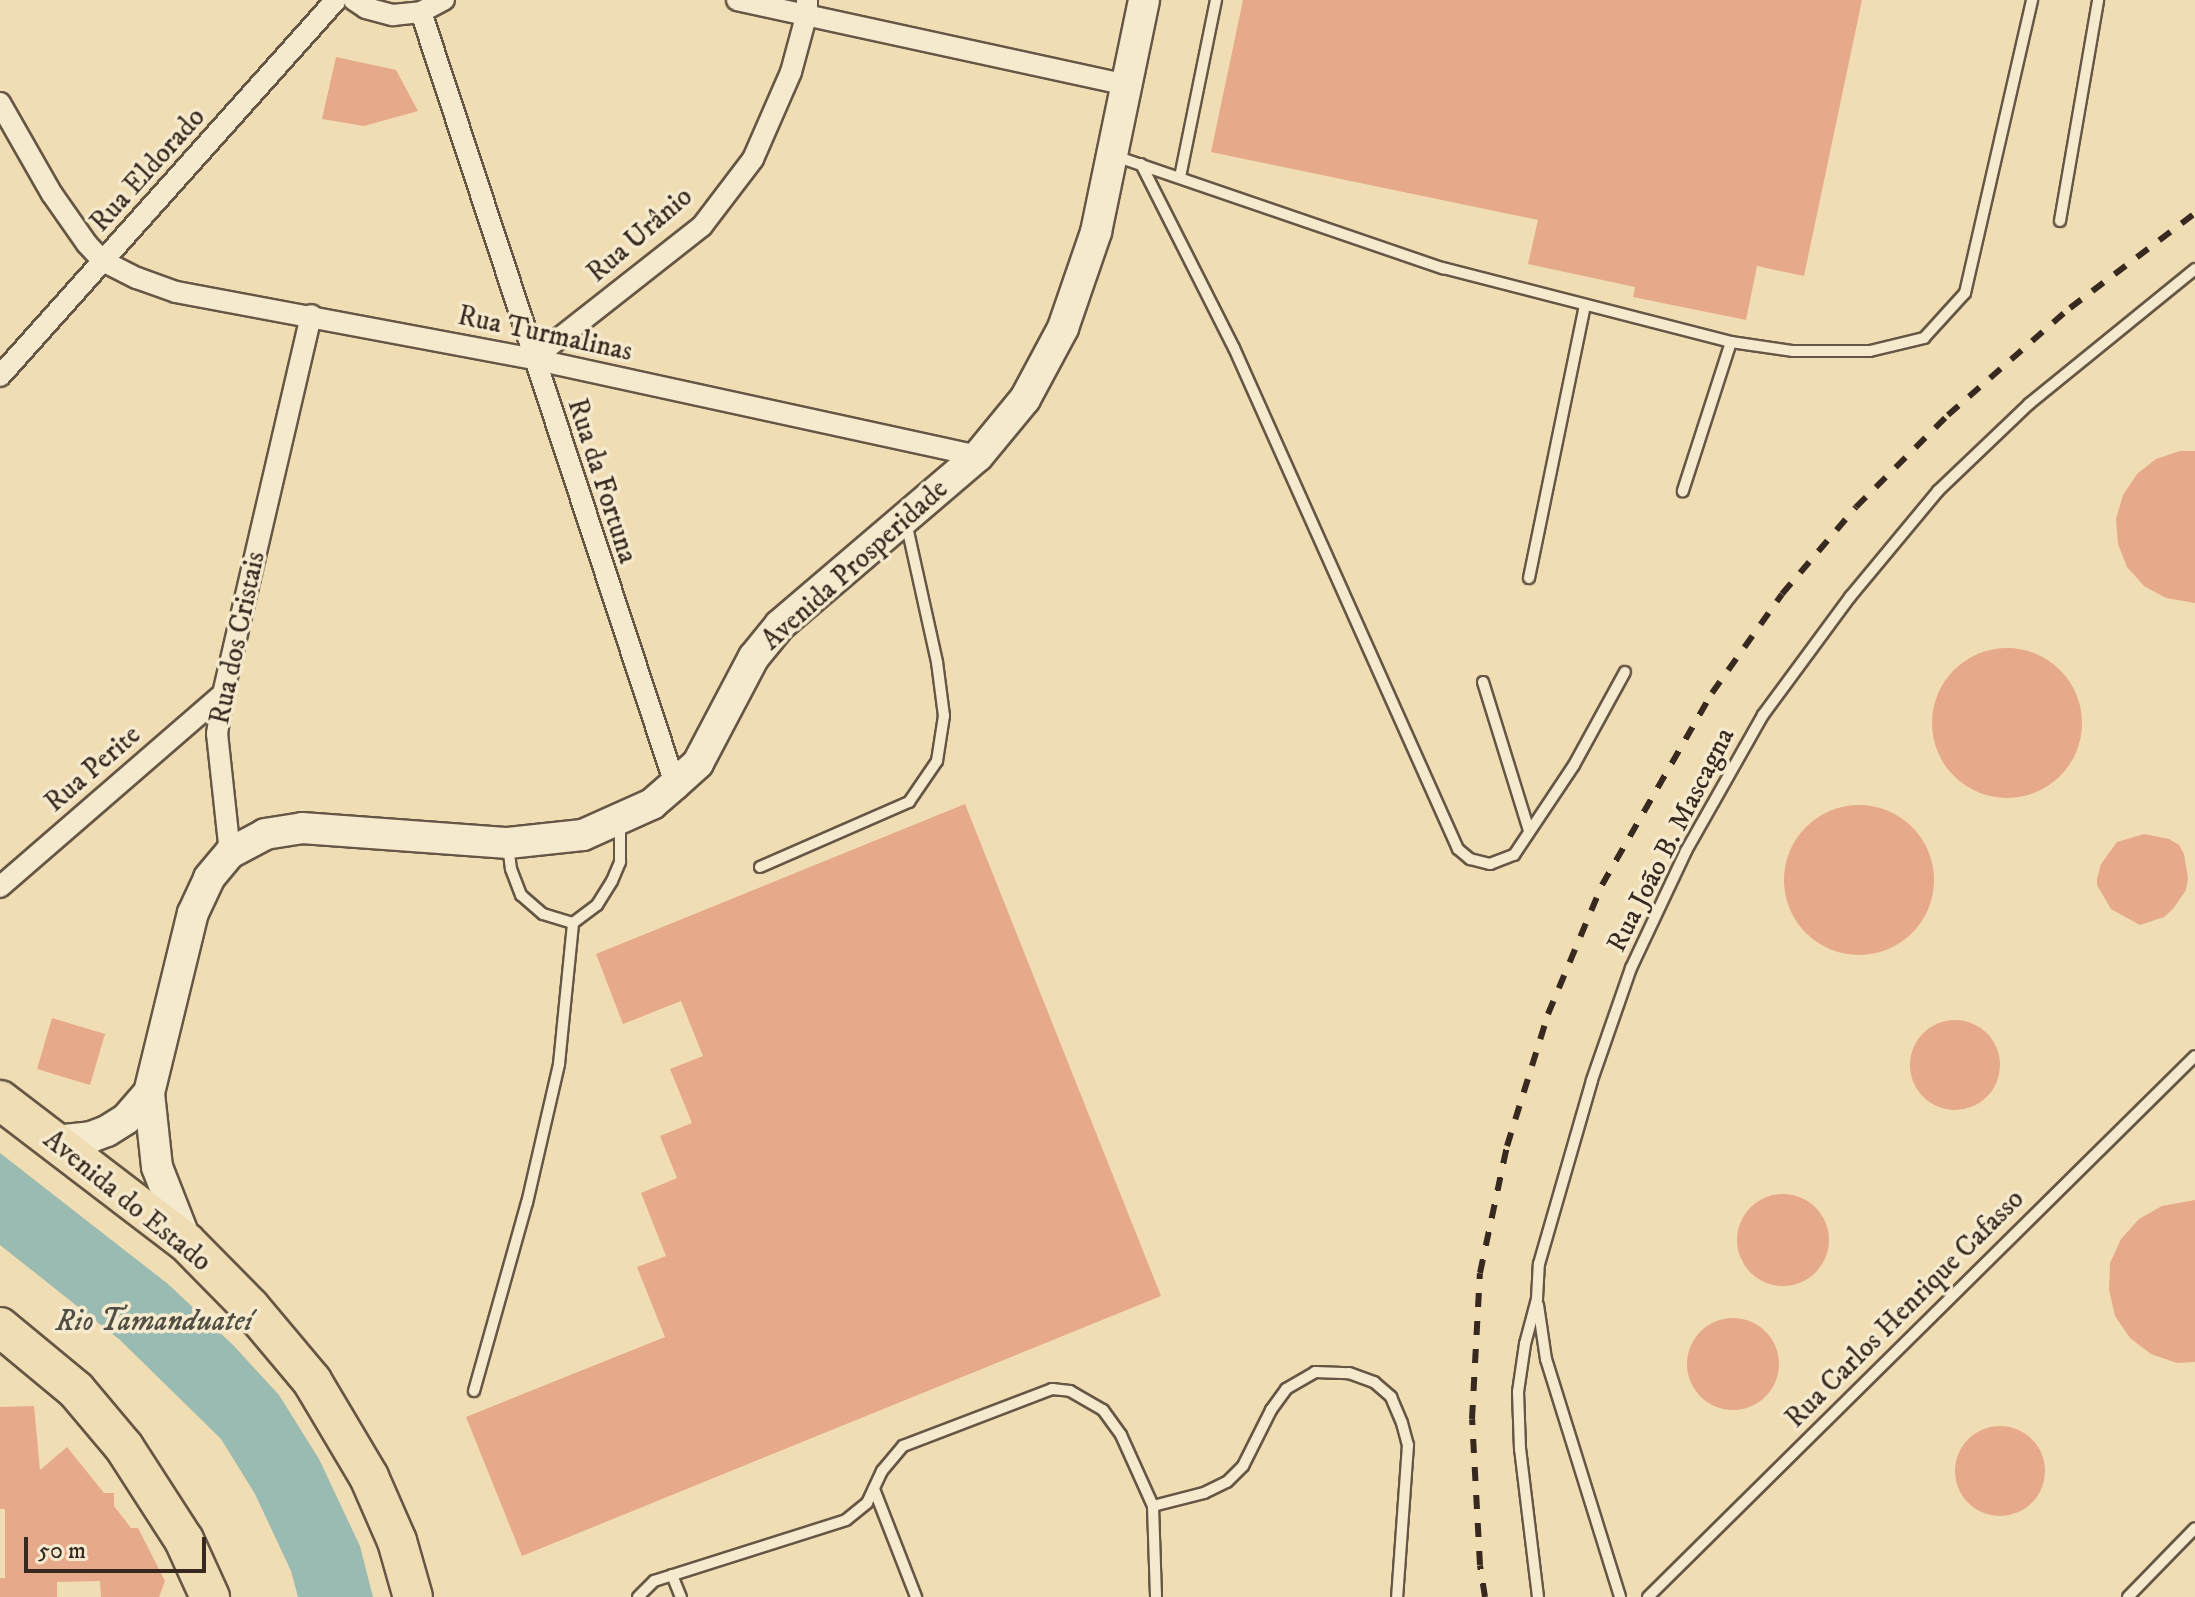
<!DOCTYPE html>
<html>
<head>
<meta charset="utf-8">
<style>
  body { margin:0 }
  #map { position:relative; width:2195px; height:1597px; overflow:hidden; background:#f0ddb3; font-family:"IM FELL DW Pica",serif }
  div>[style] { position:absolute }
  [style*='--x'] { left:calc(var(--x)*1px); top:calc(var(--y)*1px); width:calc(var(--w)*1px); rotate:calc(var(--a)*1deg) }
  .water>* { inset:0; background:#9abbb1 }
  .building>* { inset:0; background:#e6aa8a }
  .round { border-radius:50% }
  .roads { filter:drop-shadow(2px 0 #665645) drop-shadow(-2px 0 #665645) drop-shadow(0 2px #665645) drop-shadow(0 -2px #665645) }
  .lane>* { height:10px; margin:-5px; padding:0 5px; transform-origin:5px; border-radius:5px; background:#f5e9ce }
  .street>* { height:20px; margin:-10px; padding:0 10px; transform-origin:10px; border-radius:10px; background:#f5e9ce }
  .secondary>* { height:30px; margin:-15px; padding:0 15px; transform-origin:15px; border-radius:15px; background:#f5e9ce }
  .highway>* { height:38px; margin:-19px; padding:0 19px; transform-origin:19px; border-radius:19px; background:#f0ddb3 }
  .rail>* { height:6px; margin-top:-3px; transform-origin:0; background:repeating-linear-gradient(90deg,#382920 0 14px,transparent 0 28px) }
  span { translate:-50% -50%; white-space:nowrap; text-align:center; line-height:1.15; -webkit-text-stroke:7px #f5e9ce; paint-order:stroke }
  .street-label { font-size:28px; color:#382920 }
  .water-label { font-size:30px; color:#504e44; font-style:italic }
  .scale { position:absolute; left:24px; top:1537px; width:182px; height:36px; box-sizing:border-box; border:4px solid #382920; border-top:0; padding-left:10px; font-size:24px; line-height:28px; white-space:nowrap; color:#382920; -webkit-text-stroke:6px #f5e9ce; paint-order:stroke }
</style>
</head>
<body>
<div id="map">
  <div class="water">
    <div style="clip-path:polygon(0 1153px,168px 1284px,234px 1346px,279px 1395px,319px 1459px,360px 1546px,373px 1597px,298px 1597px,291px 1571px,255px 1494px,221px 1439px,120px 1340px,0 1245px)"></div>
  </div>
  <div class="building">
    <div style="clip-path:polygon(1243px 0,1862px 0,1804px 276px,1757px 266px,1746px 320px,1633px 297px,1635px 287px,1528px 264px,1538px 220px,1211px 152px)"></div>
    <div style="clip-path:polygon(336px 57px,396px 70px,418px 111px,364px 126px,322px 119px)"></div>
    <div style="clip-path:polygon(2180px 451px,2195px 451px,2195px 603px,2166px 598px,2144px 586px,2127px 567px,2118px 544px,2116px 519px,2123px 495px,2137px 474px,2156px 459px)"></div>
    <div class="round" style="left:1932px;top:648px;width:150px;height:150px"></div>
    <div style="clip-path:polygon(965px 804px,1161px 1296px,522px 1556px,466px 1417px,665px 1337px,637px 1267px,666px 1256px,641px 1193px,677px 1178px,660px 1136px,692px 1123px,670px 1069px,703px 1056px,681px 1001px,623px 1024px,596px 954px)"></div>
    <div class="round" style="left:1784px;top:805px;width:150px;height:150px"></div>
    <div style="clip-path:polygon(2144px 834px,2169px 839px,2179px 845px,2184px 854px,2188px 878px,2186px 890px,2173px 909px,2164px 917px,2140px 925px,2111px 909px,2097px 885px,2097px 879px,2101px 864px,2117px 842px)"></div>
    <div style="clip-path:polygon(52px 1018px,105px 1034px,90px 1085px,37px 1069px)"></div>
    <div class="round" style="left:1910px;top:1020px;width:90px;height:90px"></div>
    <div class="round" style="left:1737px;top:1194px;width:92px;height:92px"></div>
    <div style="clip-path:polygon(2195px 1200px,2195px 1362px,2177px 1363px,2151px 1354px,2130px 1338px,2115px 1316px,2109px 1290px,2110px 1263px,2121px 1239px,2139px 1219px,2162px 1206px)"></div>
    <div class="round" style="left:1687px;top:1318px;width:92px;height:92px"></div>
    <div style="clip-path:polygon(34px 1406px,40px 1470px,67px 1447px,104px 1493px,114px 1493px,114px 1506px,131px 1528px,138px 1528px,165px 1581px,159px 1597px,101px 1597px,100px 1581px,57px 1582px,57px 1597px,0 1597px,0 1578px,5px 1578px,5px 1509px,0 1509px,0 1407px)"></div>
    <div class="round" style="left:1955px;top:1426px;width:90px;height:90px"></div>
  </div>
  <div class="roads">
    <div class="lane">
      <div style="--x:1115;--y:156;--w:347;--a:18.9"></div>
      <div style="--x:1443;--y:268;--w:297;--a:14.4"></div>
      <div style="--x:1731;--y:342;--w:157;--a:107.9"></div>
      <div style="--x:1141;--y:164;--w:206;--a:63.2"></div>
      <div style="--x:1234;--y:348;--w:549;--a:65.91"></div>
      <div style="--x:1458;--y:849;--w:16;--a:40"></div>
      <div style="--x:1470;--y:859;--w:21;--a:14"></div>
      <div style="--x:1490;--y:864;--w:26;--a:-21"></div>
      <div style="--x:1514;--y:855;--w:108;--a:-56.3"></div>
      <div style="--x:1574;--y:765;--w:106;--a:-61.3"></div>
      <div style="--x:1180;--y:177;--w:181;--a:-78.5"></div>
      <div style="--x:2060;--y:221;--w:224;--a:-80.2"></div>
      <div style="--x:1731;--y:342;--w:63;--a:8.3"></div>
      <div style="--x:1793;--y:351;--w:77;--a:0"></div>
      <div style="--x:1870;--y:351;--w:56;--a:-13.5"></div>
      <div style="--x:1924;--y:338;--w:61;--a:-47.7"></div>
      <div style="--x:1965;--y:293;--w:301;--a:-77.1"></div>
      <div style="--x:1529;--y:578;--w:278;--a:-78.4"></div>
      <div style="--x:1483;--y:682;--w:156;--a:72.8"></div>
      <div style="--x:508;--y:845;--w:24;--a:83"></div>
      <div style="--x:511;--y:869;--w:28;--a:69"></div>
      <div style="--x:521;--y:895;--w:29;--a:41"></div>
      <div style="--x:543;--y:914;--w:31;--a:17"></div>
      <div style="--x:573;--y:923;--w:30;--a:-37"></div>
      <div style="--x:597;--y:905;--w:28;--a:-58"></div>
      <div style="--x:612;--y:881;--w:21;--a:-67"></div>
      <div style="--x:620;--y:862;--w:40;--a:-90"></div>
      <div style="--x:760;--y:867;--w:163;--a:-23.6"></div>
      <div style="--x:909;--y:802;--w:50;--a:-55.7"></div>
      <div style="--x:937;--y:761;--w:46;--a:-81.2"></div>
      <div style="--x:944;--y:716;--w:54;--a:-97.4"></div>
      <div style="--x:937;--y:662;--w:143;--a:-102.5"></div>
      <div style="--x:1538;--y:1305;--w:55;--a:81.6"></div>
      <div style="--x:1546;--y:1359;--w:249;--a:72.7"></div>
      <div style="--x:474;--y:1391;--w:195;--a:-74.3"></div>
      <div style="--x:527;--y:1203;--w:143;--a:-77"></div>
      <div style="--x:559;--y:1064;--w:142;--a:-84.3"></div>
      <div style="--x:874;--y:1489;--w:116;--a:68.7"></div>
      <div style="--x:1153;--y:1506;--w:91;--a:88.1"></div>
      <div style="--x:672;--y:1575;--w:24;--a:68"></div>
      <div style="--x:638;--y:1597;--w:23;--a:-45"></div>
      <div style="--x:654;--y:1581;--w:201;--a:-17.6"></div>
      <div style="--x:846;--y:1520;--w:27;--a:-39"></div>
      <div style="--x:867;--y:1503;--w:35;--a:-65"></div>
      <div style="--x:882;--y:1471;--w:33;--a:-50"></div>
      <div style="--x:903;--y:1446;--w:160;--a:-20.9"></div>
      <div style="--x:1052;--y:1389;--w:18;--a:6"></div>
      <div style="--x:1070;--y:1391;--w:38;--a:30"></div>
      <div style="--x:1103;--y:1410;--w:31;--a:54"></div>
      <div style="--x:1121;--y:1435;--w:78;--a:65.7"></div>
      <div style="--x:1153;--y:1506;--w:53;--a:-14.3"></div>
      <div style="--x:1204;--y:1493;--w:25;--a:-26"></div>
      <div style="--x:1227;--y:1482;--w:23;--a:-45"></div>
      <div style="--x:1243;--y:1466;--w:63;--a:-63.4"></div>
      <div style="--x:1271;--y:1410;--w:26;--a:-54"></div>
      <div style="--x:1286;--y:1389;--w:34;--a:-30"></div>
      <div style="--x:1315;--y:1372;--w:34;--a:2"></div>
      <div style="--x:1349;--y:1373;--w:27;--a:20"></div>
      <div style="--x:1374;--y:1382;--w:23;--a:41"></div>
      <div style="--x:1391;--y:1397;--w:28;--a:67"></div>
      <div style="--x:1402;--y:1423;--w:23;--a:75"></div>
      <div style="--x:1408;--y:1445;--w:152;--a:94.1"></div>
      <div style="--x:1538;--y:1597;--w:149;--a:-96.9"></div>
      <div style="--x:1520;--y:1449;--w:57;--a:-92"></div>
      <div style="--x:1518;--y:1392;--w:49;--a:-81.7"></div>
      <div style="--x:1525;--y:1344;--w:47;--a:-75.1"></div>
      <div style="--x:1537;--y:1299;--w:35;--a:-87"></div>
      <div style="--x:1539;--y:1264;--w:191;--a:-73.9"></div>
      <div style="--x:1592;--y:1080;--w:119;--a:-70.8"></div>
      <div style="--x:1631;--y:968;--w:129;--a:-64.8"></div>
      <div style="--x:1686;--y:851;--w:156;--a:-60.5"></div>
      <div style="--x:1763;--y:715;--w:147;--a:-53.6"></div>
      <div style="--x:1850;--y:597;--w:138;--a:-50.3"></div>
      <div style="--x:1938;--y:491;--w:126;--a:-43.7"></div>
      <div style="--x:2029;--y:404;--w:214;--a:-39.1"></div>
      <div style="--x:1648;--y:1597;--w:769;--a:-44.68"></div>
      <div style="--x:2128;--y:1597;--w:96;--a:-45.8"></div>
    </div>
    <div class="street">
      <div style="--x:354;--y:0;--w:14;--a:34"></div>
      <div style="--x:366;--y:8;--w:28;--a:15"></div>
      <div style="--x:393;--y:15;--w:28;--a:-6"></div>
      <div style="--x:421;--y:12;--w:26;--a:-28"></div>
      <div style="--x:737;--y:0;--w:400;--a:12.3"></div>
      <div style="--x:421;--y:12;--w:813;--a:71.79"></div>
      <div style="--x:0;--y:103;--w:105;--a:60.3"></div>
      <div style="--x:52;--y:194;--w:61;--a:55"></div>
      <div style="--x:87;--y:244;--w:23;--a:47"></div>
      <div style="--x:103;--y:261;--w:38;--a:27"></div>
      <div style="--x:137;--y:278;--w:41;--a:19.7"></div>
      <div style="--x:176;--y:292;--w:363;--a:10.6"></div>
      <div style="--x:533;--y:359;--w:455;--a:12.3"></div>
      <div style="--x:533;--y:359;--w:215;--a:-38.2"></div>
      <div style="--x:702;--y:226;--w:84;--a:-52.7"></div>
      <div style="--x:753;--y:159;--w:95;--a:-66.4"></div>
      <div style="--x:791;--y:72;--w:61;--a:-74.8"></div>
      <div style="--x:807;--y:13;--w:13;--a:-90"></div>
      <div style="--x:0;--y:376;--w:504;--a:-48.22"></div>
      <div style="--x:230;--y:853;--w:120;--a:-96.2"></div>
      <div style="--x:217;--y:734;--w:40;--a:-81.5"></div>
      <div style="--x:223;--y:694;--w:389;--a:-76.9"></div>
      <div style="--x:0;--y:887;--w:295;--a:-40.9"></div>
    </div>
    <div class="secondary">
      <div style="--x:55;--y:1141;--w:36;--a:-6"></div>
      <div style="--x:91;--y:1137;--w:17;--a:-21"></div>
      <div style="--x:107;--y:1131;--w:22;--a:-32"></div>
      <div style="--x:126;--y:1119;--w:35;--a:-49"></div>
      <div style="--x:186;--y:1241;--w:79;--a:-111.4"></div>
      <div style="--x:157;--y:1167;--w:74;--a:-96.2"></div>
      <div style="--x:149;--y:1093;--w:185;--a:-76.3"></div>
      <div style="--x:193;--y:913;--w:38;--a:-65"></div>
      <div style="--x:209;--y:878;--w:33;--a:-50"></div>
      <div style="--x:230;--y:853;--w:40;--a:-28"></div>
      <div style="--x:265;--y:834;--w:37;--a:-9"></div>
      <div style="--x:302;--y:828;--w:207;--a:4.2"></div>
      <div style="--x:508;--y:843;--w:75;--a:-6.1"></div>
      <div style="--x:583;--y:835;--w:76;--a:-24.2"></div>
      <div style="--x:652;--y:804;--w:30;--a:-41"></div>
      <div style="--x:675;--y:784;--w:31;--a:-42"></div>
      <div style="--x:698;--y:763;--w:120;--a:-62.2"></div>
      <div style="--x:754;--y:657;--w:41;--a:-50.9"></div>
      <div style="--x:780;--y:625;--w:260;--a:-40.5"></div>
      <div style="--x:978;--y:456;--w:74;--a:-50.5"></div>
      <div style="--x:1025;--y:399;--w:81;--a:-61.8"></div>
      <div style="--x:1063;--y:328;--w:102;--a:-71"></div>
      <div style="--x:1096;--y:232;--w:237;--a:-78.3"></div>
    </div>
    <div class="highway">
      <div style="--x:0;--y:1100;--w:234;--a:37.4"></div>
      <div style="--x:186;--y:1242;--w:91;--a:45.4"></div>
      <div style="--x:250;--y:1307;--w:97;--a:50"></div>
      <div style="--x:312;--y:1381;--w:112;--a:59.3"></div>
      <div style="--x:369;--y:1477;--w:70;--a:66.4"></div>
      <div style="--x:397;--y:1541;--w:58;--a:74.1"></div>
      <div style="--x:0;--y:1327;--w:99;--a:39.7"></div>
      <div style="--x:76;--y:1390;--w:75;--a:49.9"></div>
      <div style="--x:124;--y:1447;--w:111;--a:57.2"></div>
      <div style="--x:184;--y:1540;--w:63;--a:65.5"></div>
    </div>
  </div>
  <div class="rail">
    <div style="--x:1485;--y:1597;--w:32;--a:-99"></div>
    <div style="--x:1480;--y:1565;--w:146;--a:-93.1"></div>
    <div style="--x:1472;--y:1419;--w:146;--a:-86.9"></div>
    <div style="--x:1480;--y:1273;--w:130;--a:-78"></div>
    <div style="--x:1507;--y:1146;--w:138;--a:-72.7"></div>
    <div style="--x:1548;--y:1014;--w:140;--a:-67.3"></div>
    <div style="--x:1602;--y:885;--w:221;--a:-60.2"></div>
    <div style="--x:1712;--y:693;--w:121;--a:-54.7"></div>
    <div style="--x:1782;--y:594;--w:114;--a:-49.6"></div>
    <div style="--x:1856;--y:507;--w:130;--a:-45"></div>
    <div style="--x:1948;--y:415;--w:162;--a:-41.3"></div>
    <div style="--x:2070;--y:308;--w:157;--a:-37.2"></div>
  </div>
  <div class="street-label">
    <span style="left:148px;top:170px;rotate:-48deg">Rua Eldorado</span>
    <span style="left:640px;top:235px;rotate:-41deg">Rua Urânio</span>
    <span style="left:545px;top:334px;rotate:12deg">Rua Turmalinas</span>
    <span style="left:602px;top:481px;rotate:72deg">Rua da Fortuna</span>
    <span style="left:855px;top:565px;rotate:-42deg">Avenida Prosperidade</span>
    <span style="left:238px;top:638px;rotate:-78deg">Rua dos Cristais</span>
    <span style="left:93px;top:769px;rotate:-41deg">Rua Perite</span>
    <span style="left:1671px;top:840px;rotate:-63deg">Rua João B. Mascagna</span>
    <span style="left:127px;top:1201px;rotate:39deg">Avenida do Estado</span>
    <span style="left:1905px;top:1309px;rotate:-45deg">Rua Carlos Henrique Cafasso</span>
  </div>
  <div class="water-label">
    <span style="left:154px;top:1322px">Rio Tamanduateí</span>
  </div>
  <div class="scale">50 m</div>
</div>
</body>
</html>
